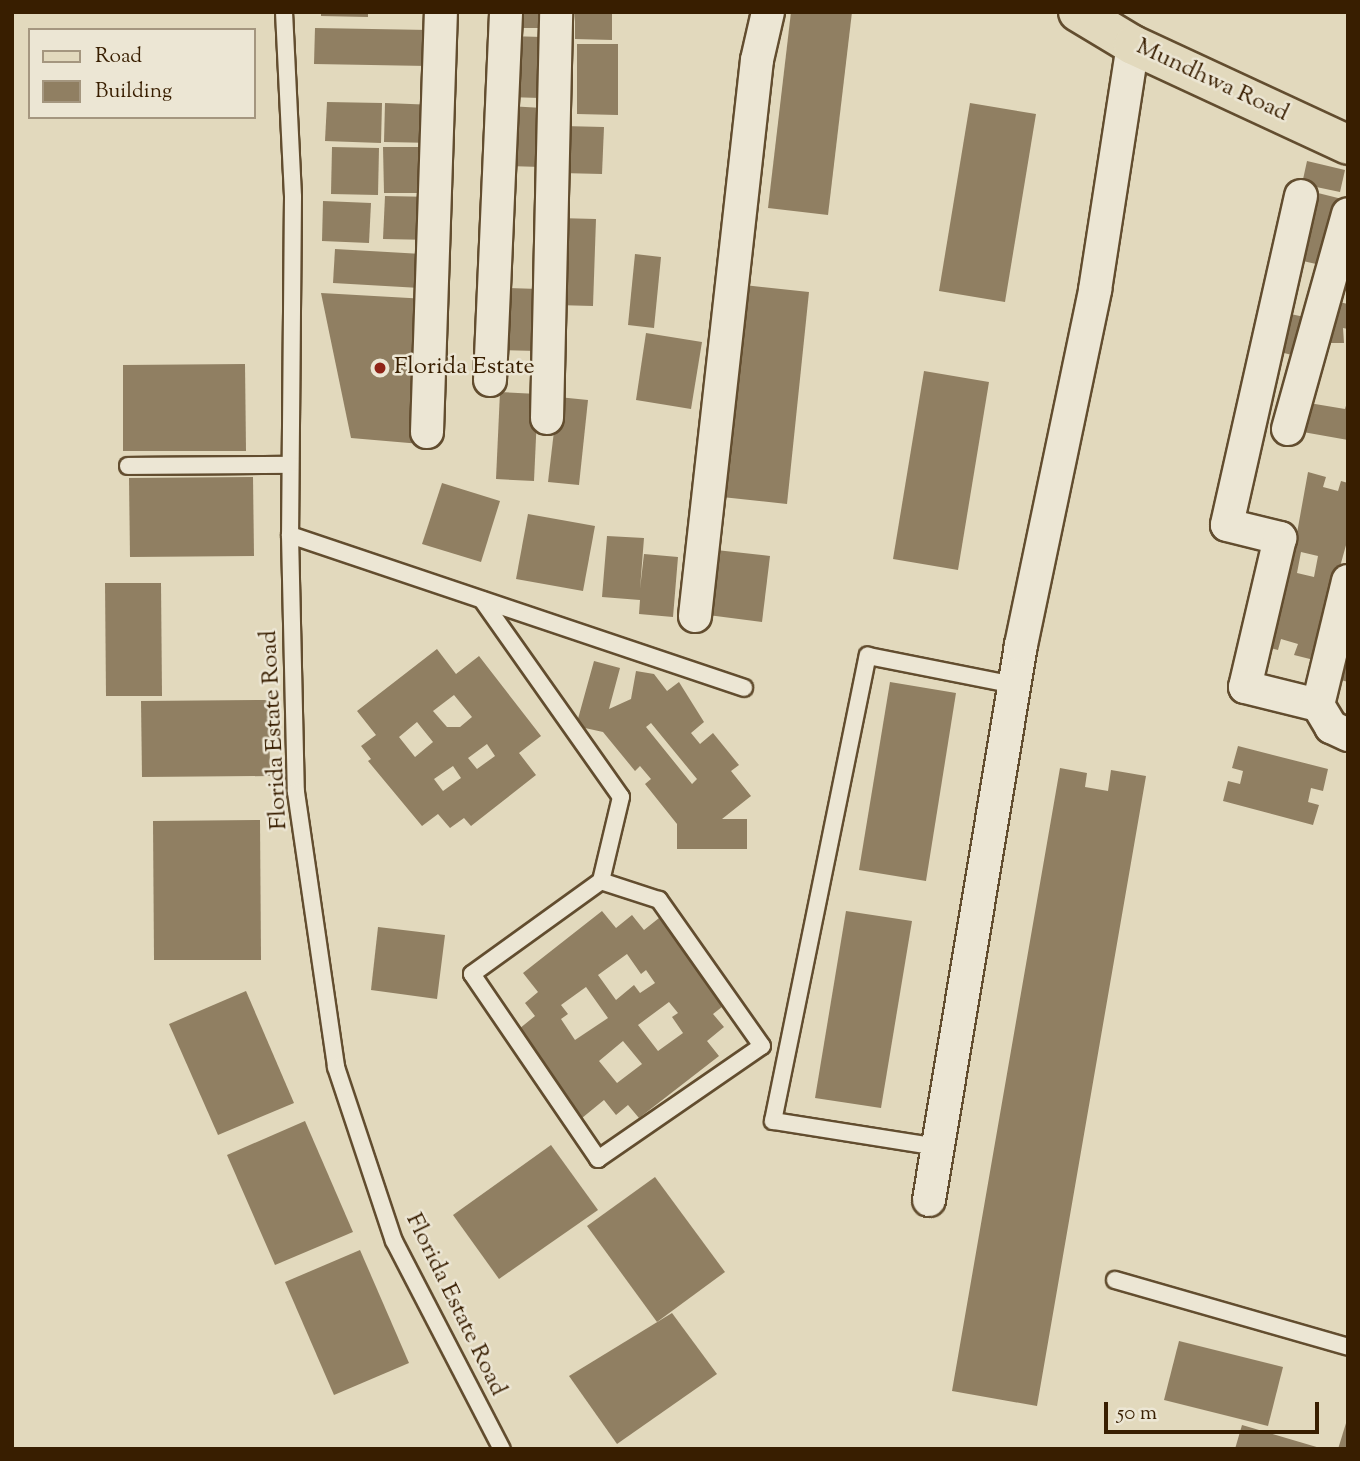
<!DOCTYPE html>
<html>
<head>
<meta charset="utf-8">
<style>
  body { margin:0 }
  #map { position:relative; width:1360px; height:1461px; overflow:hidden; background:#e2d9bd; font-family:"Sorts Mill Goudy",serif }
  div>[style] { position:absolute }
  [style*='--x'] { left:calc(var(--x)*1px); top:calc(var(--y)*1px); width:calc(var(--w)*1px); rotate:calc(var(--a)*1deg) }
  .building>* { inset:0; background:#907f62 }
  .roads { filter:drop-shadow(2px 0 #624d2f) drop-shadow(-2px 0 #624d2f) drop-shadow(0 2px #624d2f) drop-shadow(0 -2px #624d2f) }
  .service>* { height:16px; margin:-8px; padding:0 8px; transform-origin:8px; border-radius:8px; background:#ece6d4 }
  .minor>* { height:32px; margin:-16px; padding:0 16px; transform-origin:16px; border-radius:16px; background:#ece6d4 }
  .primary>* { height:38px; margin:-19px; padding:0 19px; transform-origin:19px; border-radius:19px; background:#e2d9bd }
  .dots>* { width:19px; height:19px; translate:-50% -50%; box-sizing:border-box; border:4px solid #ece6d4; border-radius:50% }
  span { translate:-50% -50%; white-space:nowrap; text-align:center; line-height:1.15; -webkit-text-stroke:5px #ece6d4; paint-order:stroke }
  .street-label { font-size:24px; color:#381e00 }
  .poi-label { font-size:24px; color:#381e00 }
  .left { translate:0 -50%; text-align:left }
  .frame { position:absolute; inset:0; border:14px solid #381e00; pointer-events:none }
  .legend { position:absolute; left:28px; top:28px; width:228px; height:91px; box-sizing:border-box; background:#ece6d4; border:2px solid #a4967f; margin:0; padding:9px 12px; list-style:none; font-size:21px; color:#381e00 }
  .legend li { display:flex; align-items:center; gap:14px; height:35px }
  .legend b { width:35px; border:2px solid #a4967f }
  .scale { position:absolute; left:1104px; top:1402px; width:215px; height:32px; box-sizing:border-box; border:4px solid #381e00; border-top:0; padding-left:9px; font-size:21px; line-height:24px; white-space:nowrap; color:#381e00; -webkit-text-stroke:5px #ece6d4; paint-order:stroke }
</style>
</head>
<body>
<div id="map">
  <div class="building">
    <div style="clip-path:polygon(321px 12px,368px 12px,368px 17px,321px 16px)"></div>
    <div style="clip-path:polygon(509px 12px,542px 12px,542px 28px,509px 28px)"></div>
    <div style="clip-path:polygon(575px 12px,612px 12px,612px 40px,575px 39px)"></div>
    <div style="clip-path:polygon(791px 12px,852px 12px,828px 215px,768px 208px)"></div>
    <div style="clip-path:polygon(315px 28px,429px 30px,428px 66px,314px 64px)"></div>
    <div style="clip-path:polygon(509px 36px,542px 37px,540px 98px,507px 97px)"></div>
    <div style="clip-path:polygon(577px 44px,618px 44px,618px 115px,577px 114px)"></div>
    <div style="clip-path:polygon(327px 102px,382px 103px,381px 143px,325px 141px)"></div>
    <div style="clip-path:polygon(385px 103px,436px 105px,435px 143px,384px 142px)"></div>
    <div style="clip-path:polygon(970px 103px,1036px 114px,1005px 302px,939px 291px)"></div>
    <div style="clip-path:polygon(507px 106px,543px 108px,541px 167px,505px 166px)"></div>
    <div style="clip-path:polygon(563px 126px,604px 127px,602px 174px,561px 173px)"></div>
    <div style="clip-path:polygon(332px 147px,379px 148px,378px 195px,331px 194px)"></div>
    <div style="clip-path:polygon(383px 147px,431px 147px,431px 193px,384px 193px)"></div>
    <div style="clip-path:polygon(1307px 161px,1345px 170px,1340px 192px,1302px 184px)"></div>
    <div style="clip-path:polygon(1310px 191px,1342px 199px,1325px 266px,1294px 259px)"></div>
    <div style="clip-path:polygon(385px 196px,434px 197px,433px 240px,383px 239px)"></div>
    <div style="clip-path:polygon(323px 201px,371px 203px,369px 243px,322px 241px)"></div>
    <div style="clip-path:polygon(558px 218px,596px 219px,593px 306px,556px 305px)"></div>
    <div style="clip-path:polygon(335px 249px,422px 254px,420px 288px,333px 283px)"></div>
    <div style="clip-path:polygon(635px 254px,661px 257px,654px 328px,628px 325px)"></div>
    <div style="clip-path:polygon(744px 285px,809px 292px,787px 504px,722px 497px)"></div>
    <div style="clip-path:polygon(505px 288px,539px 289px,538px 351px,503px 350px)"></div>
    <div style="clip-path:polygon(321px 293px,427px 299px,421px 444px,351px 438px)"></div>
    <div style="clip-path:polygon(1339px 302px,1348px 304px,1348px 329px,1343px 328px,1344px 343px,1329px 343px)"></div>
    <div style="clip-path:polygon(1281px 312px,1314px 319px,1304px 358px,1272px 350px)"></div>
    <div style="clip-path:polygon(646px 333px,702px 342px,691px 409px,636px 400px)"></div>
    <div style="clip-path:polygon(245px 364px,246px 451px,123px 451px,123px 365px)"></div>
    <div style="clip-path:polygon(924px 371px,989px 382px,958px 570px,893px 559px)"></div>
    <div style="clip-path:polygon(500px 392px,538px 394px,534px 481px,496px 479px)"></div>
    <div style="clip-path:polygon(558px 397px,588px 400px,579px 485px,548px 482px)"></div>
    <div style="clip-path:polygon(1348px 399px,1348px 440px,1303px 432px,1309px 403px,1345px 409px)"></div>
    <div style="clip-path:polygon(evenodd,1308px 472px,1326px 477px,1323px 487px,1338px 491px,1341px 481px,1348px 483px,1348px 538px,1314px 660px,1294px 655px,1298px 644px,1281px 639px,1278px 650px,1259px 645px,1291px 531px,1297px 533px,1308px 472px,1301px 552px,1318px 556px,1314px 577px,1297px 573px,1301px 552px)"></div>
    <div style="clip-path:polygon(253px 477px,254px 556px,130px 557px,129px 478px)"></div>
    <div style="clip-path:polygon(442px 483px,500px 501px,481px 562px,422px 544px)"></div>
    <div style="clip-path:polygon(528px 514px,595px 526px,583px 591px,516px 579px)"></div>
    <div style="clip-path:polygon(607px 536px,644px 538px,640px 589px,644px 554px,678px 557px,673px 617px,639px 614px,640px 600px,602px 597px)"></div>
    <div style="clip-path:polygon(716px 550px,770px 556px,762px 622px,708px 615px)"></div>
    <div style="clip-path:polygon(105px 583px,161px 583px,162px 696px,106px 696px)"></div>
    <div style="clip-path:polygon(evenodd,437px 649px,456px 674px,479px 656px,541px 736px,519px 753px,536px 775px,471px 826px,464px 818px,450px 828px,438px 814px,422px 826px,368px 761px,371px 759px,361px 746px,376px 735px,357px 711px,437px 649px,454px 695px,472px 717px,460px 727px,447px 727px,433px 711px,454px 695px,437px 649px,417px 722px,433px 742px,415px 757px,399px 737px,417px 722px,437px 649px,487px 744px,495px 756px,477px 769px,468px 758px,487px 744px,437px 649px,453px 766px,461px 778px,443px 791px,434px 779px,453px 766px)"></div>
    <div style="clip-path:polygon(1347px 657px,1348px 657px,1348px 682px,1341px 680px)"></div>
    <div style="clip-path:polygon(evenodd,594px 661px,620px 668px,609px 709px,631px 699px,636px 671px,654px 674px,667px 691px,679px 682px,704px 722px,691px 733px,700px 744px,713px 733px,739px 765px,731px 771px,751px 796px,722px 819px,747px 819px,747px 849px,677px 849px,677px 824px,645px 784px,651px 779px,640px 766px,635px 771px,603px 732px,576px 726px,594px 661px,651px 723px,697px 779px,692px 784px,646px 727px,651px 723px)"></div>
    <div style="clip-path:polygon(890px 682px,956px 693px,926px 881px,859px 870px)"></div>
    <div style="clip-path:polygon(269px 700px,270px 776px,142px 777px,141px 701px)"></div>
    <div style="clip-path:polygon(1238px 746px,1328px 769px,1323px 791px,1311px 788px,1308px 802px,1319px 805px,1313px 825px,1223px 801px,1228px 781px,1240px 784px,1243px 771px,1232px 768px)"></div>
    <div style="clip-path:polygon(1060px 768px,1087px 773px,1085px 787px,1108px 791px,1111px 770px,1146px 776px,1037px 1406px,952px 1391px)"></div>
    <div style="clip-path:polygon(260px 820px,261px 960px,154px 960px,153px 821px)"></div>
    <div style="clip-path:polygon(evenodd,602px 911px,616px 928px,632px 915px,644px 930px,659px 918px,727px 1003px,713px 1014px,724px 1027px,707px 1041px,719px 1056px,639px 1118px,628px 1105px,616px 1115px,604px 1100px,582px 1118px,514px 1033px,535px 1016px,525px 1003px,538px 992px,523px 973px,602px 911px,627px 954px,641px 974px,646px 970px,655px 983px,640px 993px,634px 985px,616px 1000px,598px 975px,627px 954px,602px 911px,586px 987px,608px 1018px,575px 1040px,561px 1019px,568px 1014px,561px 1005px,586px 987px,602px 911px,669px 1002px,678px 1013px,672px 1017px,683px 1033px,658px 1051px,638px 1025px,669px 1002px,602px 911px,623px 1041px,642px 1064px,617px 1083px,599px 1061px,623px 1041px)"></div>
    <div style="clip-path:polygon(846px 911px,912px 921px,881px 1108px,815px 1098px)"></div>
    <div style="clip-path:polygon(378px 927px,445px 935px,437px 999px,371px 990px)"></div>
    <div style="clip-path:polygon(246px 991px,294px 1103px,218px 1135px,169px 1024px)"></div>
    <div style="clip-path:polygon(305px 1121px,353px 1232px,275px 1265px,227px 1155px)"></div>
    <div style="clip-path:polygon(551px 1145px,598px 1210px,499px 1279px,453px 1215px)"></div>
    <div style="clip-path:polygon(655px 1177px,725px 1272px,657px 1322px,587px 1226px)"></div>
    <div style="clip-path:polygon(360px 1250px,409px 1363px,334px 1395px,285px 1282px)"></div>
    <div style="clip-path:polygon(672px 1313px,717px 1374px,617px 1444px,569px 1376px)"></div>
    <div style="clip-path:polygon(1179px 1341px,1283px 1367px,1268px 1426px,1164px 1400px)"></div>
    <div style="clip-path:polygon(1347px 1420px,1348px 1449px,1338px 1449px)"></div>
    <div style="clip-path:polygon(1242px 1425px,1320px 1448px,1320px 1449px,1235px 1449px)"></div>
  </div>
  <div class="roads">
    <div class="service">
      <div style="--x:284;--y:12;--w:185;--a:87.2"></div>
      <div style="--x:293;--y:197;--w:338;--a:90.5"></div>
      <div style="--x:290;--y:535;--w:257;--a:88.7"></div>
      <div style="--x:296;--y:792;--w:278;--a:81.7"></div>
      <div style="--x:336;--y:1067;--w:183;--a:71.6"></div>
      <div style="--x:394;--y:1241;--w:234;--a:62.6"></div>
      <div style="--x:128;--y:466;--w:162;--a:-0.4"></div>
      <div style="--x:290;--y:535;--w:479;--a:18.6"></div>
      <div style="--x:482;--y:600;--w:241;--a:54.8"></div>
      <div style="--x:621;--y:797;--w:86;--a:103.4"></div>
      <div style="--x:601;--y:881;--w:159;--a:144.2"></div>
      <div style="--x:472;--y:974;--w:224;--a:55.7"></div>
      <div style="--x:598;--y:1159;--w:199;--a:-34.6"></div>
      <div style="--x:762;--y:1046;--w:179;--a:-125.2"></div>
      <div style="--x:659;--y:900;--w:61;--a:-161.9"></div>
      <div style="--x:938;--y:1147;--w:167;--a:-171"></div>
      <div style="--x:773;--y:1121;--w:475;--a:-78.5"></div>
      <div style="--x:868;--y:656;--w:149;--a:11.2"></div>
      <div style="--x:1115;--y:1280;--w:242;--a:16"></div>
    </div>
    <div class="minor">
      <div style="--x:1301;--y:196;--w:337;--a:102.7"></div>
      <div style="--x:1227;--y:525;--w:55;--a:13.8"></div>
      <div style="--x:1280;--y:538;--w:153;--a:103.2"></div>
      <div style="--x:1245;--y:687;--w:75;--a:13.9"></div>
      <div style="--x:490;--y:380;--w:368;--a:-87.5"></div>
      <div style="--x:547;--y:418;--w:406;--a:-88.7"></div>
      <div style="--x:1288;--y:429;--w:223;--a:-74.4"></div>
      <div style="--x:427;--y:432;--w:420;--a:-88.1"></div>
      <div style="--x:1348;--y:581;--w:128;--a:103.6"></div>
      <div style="--x:1318;--y:705;--w:26;--a:59"></div>
      <div style="--x:1331;--y:727;--w:19;--a:25"></div>
      <div style="--x:695;--y:616;--w:559;--a:-83.64"></div>
      <div style="--x:757;--y:60;--w:49;--a:-77.1"></div>
      <div style="--x:929;--y:1200;--w:563;--a:-80.59"></div>
      <div style="--x:1021;--y:645;--w:363;--a:-78.2"></div>
      <div style="--x:1095;--y:290;--w:248;--a:-81.2"></div>
    </div>
    <div class="primary">
      <div style="--x:1078;--y:12;--w:64;--a:31"></div>
      <div style="--x:1133;--y:45;--w:237;--a:24.9"></div>
    </div>
  </div>
  <div class="dots">
    <div style="left:380px;top:368px;background:#8f2418"></div>
  </div>
  <div class="street-label">
    <span style="left:1212px;top:81px;rotate:25deg">Mundhwa Road</span>
    <span style="left:275px;top:730px;rotate:-93deg">Florida Estate Road</span>
    <span style="left:455px;top:1305px;rotate:64deg">Florida Estate Road</span>
  </div>
  <div class="poi-label">
    <span class="left" style="left:394px;top:368px">Florida Estate</span>
  </div>
  <div class="frame"></div>
  <ul class="legend">
  <li><b style="height:9px;background:#e2d9bd"></b>Road</li>
  <li><b style="height:19px;background:#907f62"></b>Building</li>
  </ul>
  <div class="scale">50 m</div>
</div>
</body>
</html>
